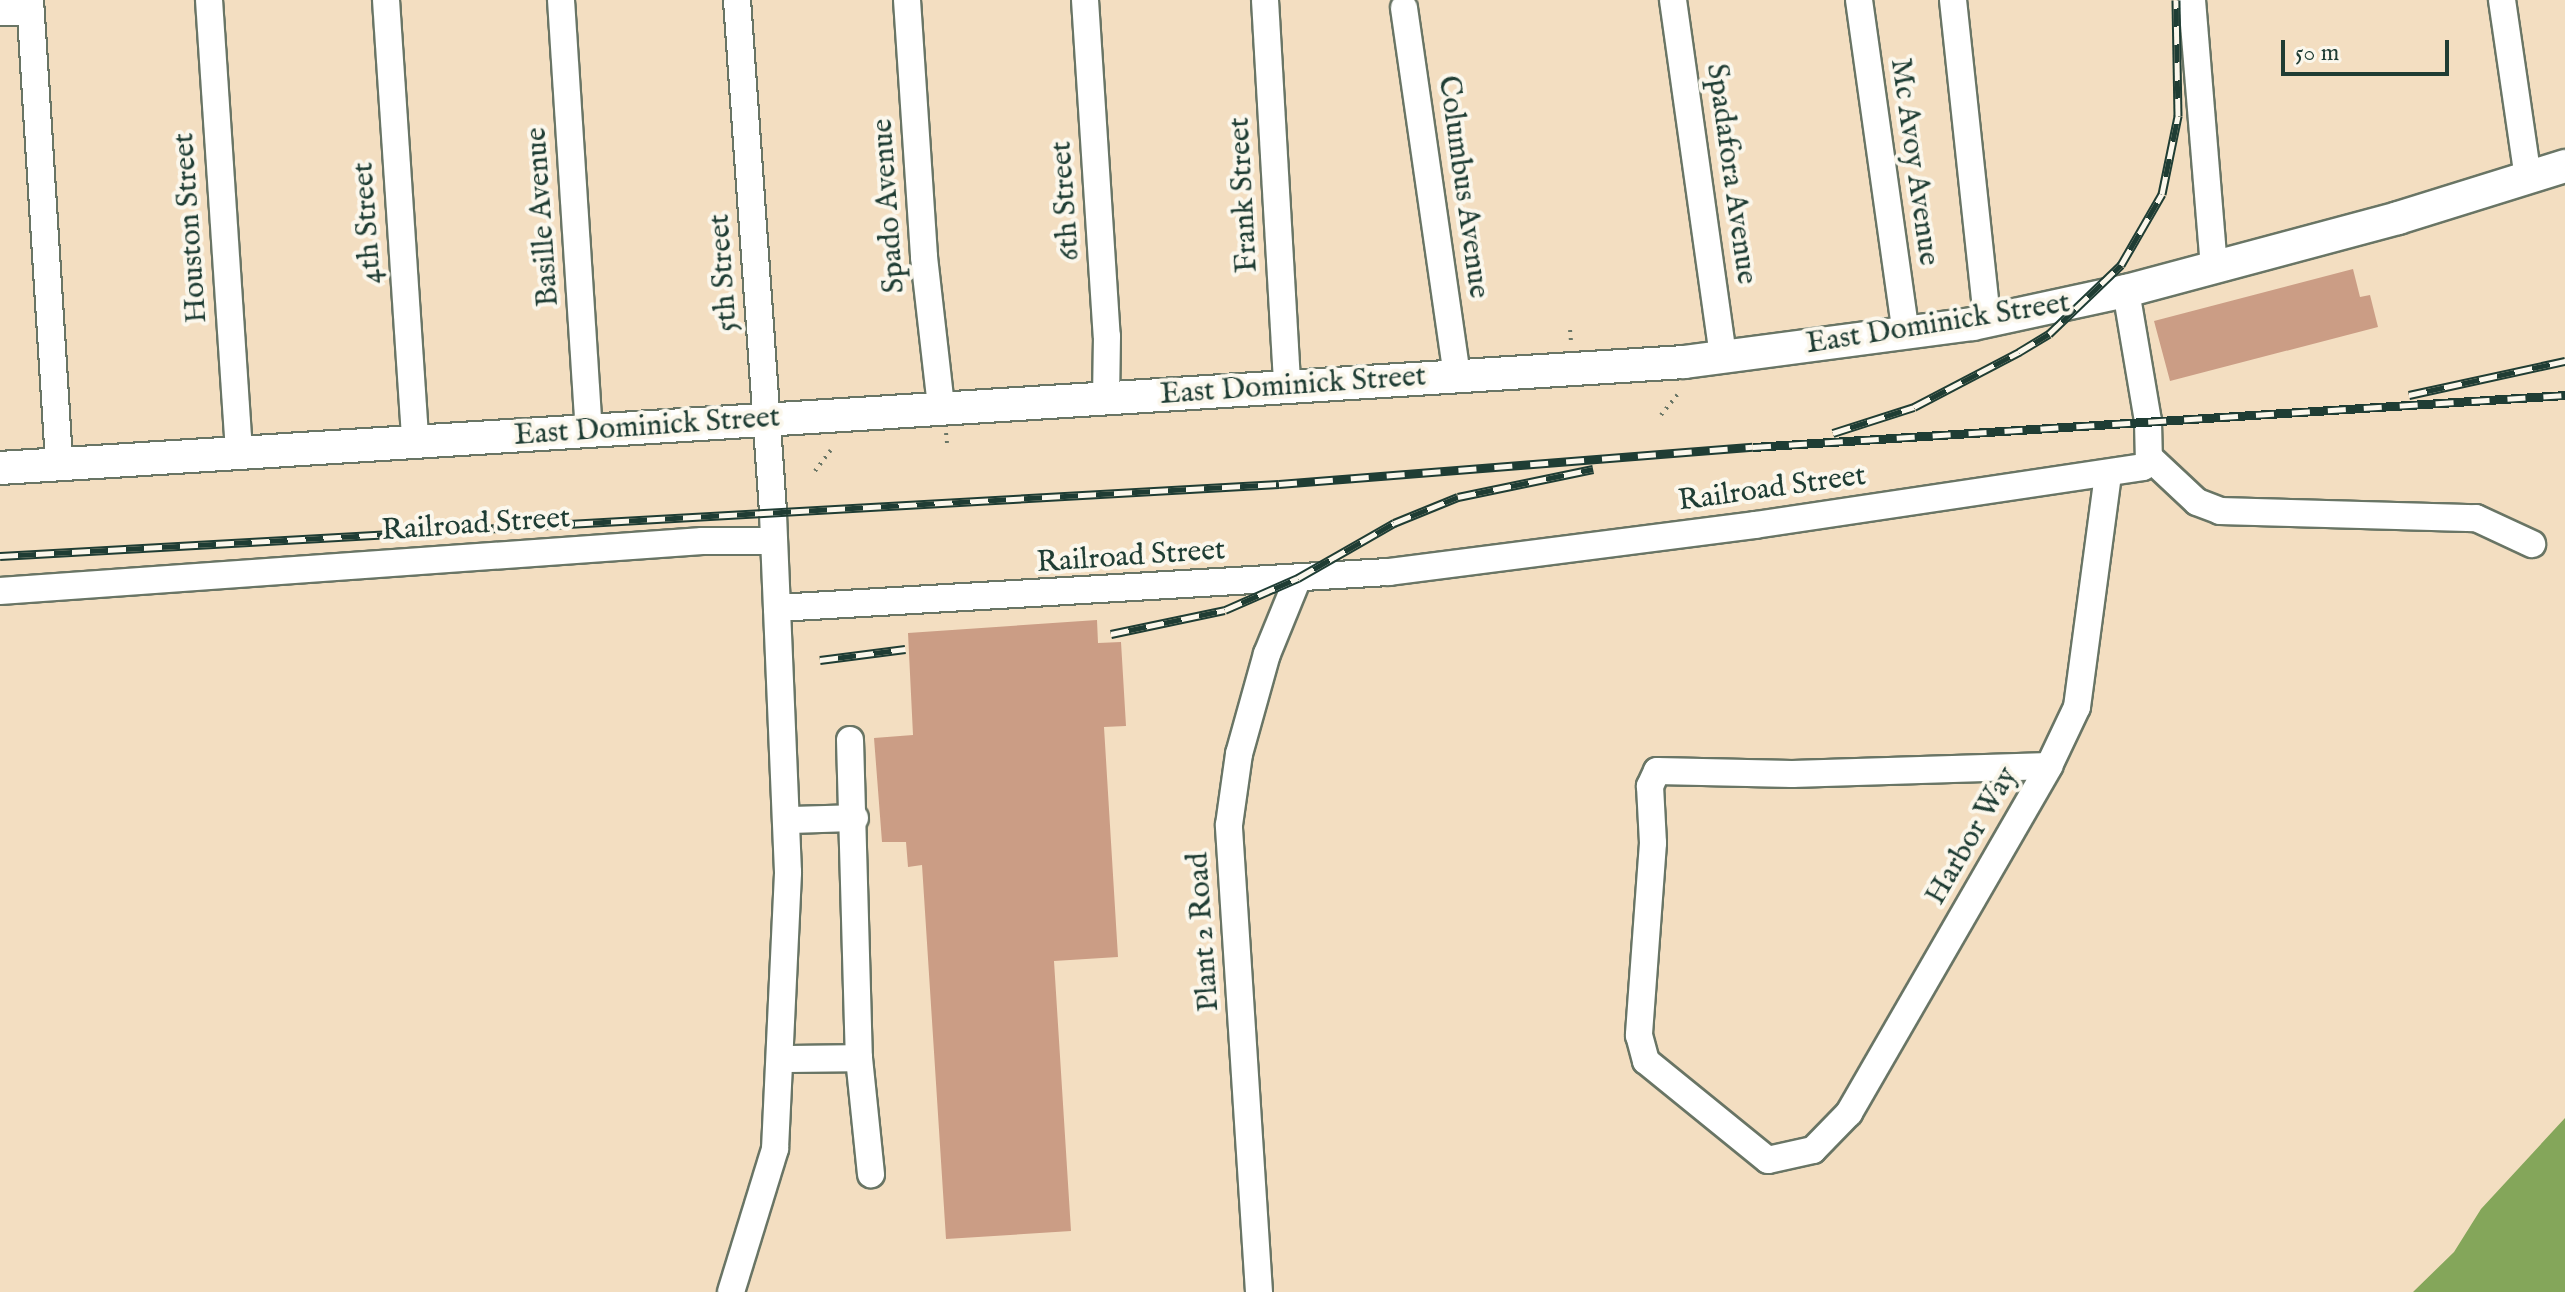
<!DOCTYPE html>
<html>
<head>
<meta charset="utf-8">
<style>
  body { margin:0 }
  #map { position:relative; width:2565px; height:1292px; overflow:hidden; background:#f3dec1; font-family:"IM FELL English",serif }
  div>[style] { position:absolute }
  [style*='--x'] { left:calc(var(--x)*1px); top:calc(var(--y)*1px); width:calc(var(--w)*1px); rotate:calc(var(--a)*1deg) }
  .forest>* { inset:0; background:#84a65a }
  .building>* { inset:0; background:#cb9d85 }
  .path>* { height:4px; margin-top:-2px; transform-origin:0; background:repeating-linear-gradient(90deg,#697565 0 2px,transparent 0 8px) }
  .roads { filter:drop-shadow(2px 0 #697565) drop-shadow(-2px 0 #697565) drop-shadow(0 2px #697565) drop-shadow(0 -2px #697565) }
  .minor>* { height:26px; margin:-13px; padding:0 13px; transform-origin:13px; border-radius:13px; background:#fff }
  .major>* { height:32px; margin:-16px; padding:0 16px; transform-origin:16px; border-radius:16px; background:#fff }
  .rail>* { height:9px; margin-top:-4.5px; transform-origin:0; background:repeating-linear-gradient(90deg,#fbf7ec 0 18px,#1f3d34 0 36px); box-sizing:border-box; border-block:2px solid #1f3d34 }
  span { translate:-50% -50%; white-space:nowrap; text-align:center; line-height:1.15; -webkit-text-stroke:8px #fbf7ec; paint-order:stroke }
  .street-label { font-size:30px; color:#1f3d34 }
  .scale { position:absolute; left:2281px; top:40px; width:168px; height:36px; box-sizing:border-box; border:4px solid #1f3d34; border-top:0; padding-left:10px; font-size:24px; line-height:28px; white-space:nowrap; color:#1f3d34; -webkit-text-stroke:6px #fbf7ec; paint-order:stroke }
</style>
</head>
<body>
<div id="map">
  <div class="forest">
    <div style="clip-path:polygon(2565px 1118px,2565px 1292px,2413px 1292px,2454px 1252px,2481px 1209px)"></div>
  </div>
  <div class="building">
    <div style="clip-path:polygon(2353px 269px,2360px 297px,2370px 295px,2378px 327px,2170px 381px,2154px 321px)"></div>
    <div style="clip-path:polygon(1097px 620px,1098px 643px,1121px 642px,1126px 726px,1104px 727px,1118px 957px,1054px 961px,1071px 1231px,946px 1239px,922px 865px,908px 867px,906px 842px,882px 842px,874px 738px,913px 735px,908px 633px)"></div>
  </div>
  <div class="path">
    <div style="--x:1570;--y:330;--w:12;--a:85"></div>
    <div style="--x:1661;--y:415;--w:26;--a:-51"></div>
    <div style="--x:946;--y:433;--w:10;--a:84"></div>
    <div style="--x:815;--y:471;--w:26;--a:-53"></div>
  </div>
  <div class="roads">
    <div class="minor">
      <div style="--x:30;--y:0;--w:465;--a:86.4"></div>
      <div style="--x:209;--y:0;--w:454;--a:86.2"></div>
      <div style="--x:386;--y:0;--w:443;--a:86.2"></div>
      <div style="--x:561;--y:0;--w:431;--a:86.3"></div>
      <div style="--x:907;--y:0;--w:258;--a:86.2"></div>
      <div style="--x:924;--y:257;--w:151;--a:83.5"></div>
      <div style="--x:1085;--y:0;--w:337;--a:86.3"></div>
      <div style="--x:1107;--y:336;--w:61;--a:90.9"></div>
      <div style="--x:1265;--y:0;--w:387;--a:86.7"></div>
      <div style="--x:1673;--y:0;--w:360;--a:82"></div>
      <div style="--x:1859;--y:0;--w:336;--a:82"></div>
      <div style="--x:1953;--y:0;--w:322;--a:83.9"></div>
      <div style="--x:2192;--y:0;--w:269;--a:85.3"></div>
      <div style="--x:2502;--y:0;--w:180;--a:81.7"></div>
      <div style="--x:1404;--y:8;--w:372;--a:81.8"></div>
      <div style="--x:0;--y:12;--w:31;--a:0"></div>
      <div style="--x:2150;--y:458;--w:64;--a:43.1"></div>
      <div style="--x:2197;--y:502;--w:25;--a:21"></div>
      <div style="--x:2220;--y:511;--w:256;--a:1.6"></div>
      <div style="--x:2476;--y:518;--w:62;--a:24.9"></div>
      <div style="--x:0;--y:591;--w:704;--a:-4.07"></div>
      <div style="--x:702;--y:541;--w:72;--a:0"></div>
      <div style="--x:777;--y:608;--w:613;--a:-3.37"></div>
      <div style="--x:1389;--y:572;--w:369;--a:-7.3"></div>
      <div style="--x:1755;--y:525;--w:392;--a:-8.5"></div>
      <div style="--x:2143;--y:467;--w:7;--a:-34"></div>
      <div style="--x:2149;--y:463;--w:42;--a:-91.4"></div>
      <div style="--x:2148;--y:421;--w:132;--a:-99.6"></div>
      <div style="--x:850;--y:740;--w:318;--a:88.4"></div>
      <div style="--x:859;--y:1058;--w:117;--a:84.1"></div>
      <div style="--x:2049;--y:766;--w:257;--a:178.2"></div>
      <div style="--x:1792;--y:774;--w:135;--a:-178.7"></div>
      <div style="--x:1657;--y:771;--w:17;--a:115"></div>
      <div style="--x:1650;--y:786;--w:57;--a:87"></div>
      <div style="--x:1653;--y:843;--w:193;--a:94.2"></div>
      <div style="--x:1639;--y:1035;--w:27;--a:75"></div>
      <div style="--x:1646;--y:1061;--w:157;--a:39.1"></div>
      <div style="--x:1768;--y:1160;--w:46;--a:-12.5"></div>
      <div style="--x:1813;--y:1150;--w:52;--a:-45.8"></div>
      <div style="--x:1849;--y:1113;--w:401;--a:-60"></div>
      <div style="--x:2049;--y:766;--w:65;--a:-64.6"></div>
      <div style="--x:2077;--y:707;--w:235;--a:-82.4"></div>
      <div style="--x:788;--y:820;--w:67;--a:-1.7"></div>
      <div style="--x:780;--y:1059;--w:79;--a:-0.7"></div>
      <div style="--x:731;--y:1292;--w:150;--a:-72.9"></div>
      <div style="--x:775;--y:1149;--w:277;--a:-87.3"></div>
      <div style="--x:788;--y:872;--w:361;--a:-92.4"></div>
      <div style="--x:773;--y:511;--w:512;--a:-94.03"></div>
      <div style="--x:1259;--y:1292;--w:468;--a:-93.7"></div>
      <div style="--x:1229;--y:825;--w:72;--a:-82"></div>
      <div style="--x:1239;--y:754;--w:104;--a:-74.4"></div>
      <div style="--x:1267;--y:654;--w:82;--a:-67.8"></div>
    </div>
    <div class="major">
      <div style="--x:0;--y:468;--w:1687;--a:-3.6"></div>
      <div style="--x:1684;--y:362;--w:291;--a:-7.5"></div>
      <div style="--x:1973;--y:324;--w:157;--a:-12.2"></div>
      <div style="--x:2126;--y:291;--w:282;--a:-15"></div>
      <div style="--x:2398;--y:218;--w:175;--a:-17.3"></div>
    </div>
  </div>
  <div class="rail">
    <div style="--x:2409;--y:395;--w:160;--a:-12.3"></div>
    <div style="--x:1833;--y:433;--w:85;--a:-17.8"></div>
    <div style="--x:1914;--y:407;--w:119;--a:-27.6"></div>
    <div style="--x:2019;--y:352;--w:35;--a:-31"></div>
    <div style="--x:2049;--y:334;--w:100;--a:-43.8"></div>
    <div style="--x:2121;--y:265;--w:82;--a:-60"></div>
    <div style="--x:2162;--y:194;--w:80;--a:-78.4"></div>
    <div style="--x:2178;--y:116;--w:116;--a:-91"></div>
    <div style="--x:0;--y:556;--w:1281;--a:-3.22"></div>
    <div style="--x:1279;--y:484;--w:475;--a:-4.5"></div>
    <div style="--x:1753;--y:447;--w:814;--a:-3.66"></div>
    <div style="--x:1111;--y:634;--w:116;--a:-11.9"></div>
    <div style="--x:1225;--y:610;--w:80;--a:-23.7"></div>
    <div style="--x:1298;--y:578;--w:111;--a:-29.8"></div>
    <div style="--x:1394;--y:523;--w:69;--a:-22.1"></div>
    <div style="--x:1458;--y:497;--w:138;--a:-11.7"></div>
    <div style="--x:820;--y:660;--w:86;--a:-7.4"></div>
  </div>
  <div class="street-label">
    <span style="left:1914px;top:162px;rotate:82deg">Mc Avoy Avenue</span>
    <span style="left:1731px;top:174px;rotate:82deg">Spadafora Avenue</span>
    <span style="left:1463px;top:187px;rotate:82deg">Columbus Avenue</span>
    <span style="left:1244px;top:195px;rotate:-93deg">Frank Street</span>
    <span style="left:1066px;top:201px;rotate:-94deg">6th Street</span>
    <span style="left:889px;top:206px;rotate:-94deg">Spado Avenue</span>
    <span style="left:543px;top:217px;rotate:-94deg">Basille Avenue</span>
    <span style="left:368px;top:223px;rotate:-94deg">4th Street</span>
    <span style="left:191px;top:228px;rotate:-94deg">Houston Street</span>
    <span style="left:724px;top:273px;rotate:-94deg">5th Street</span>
    <span style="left:1938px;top:324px;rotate:-9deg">East Dominick Street</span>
    <span style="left:1293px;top:386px;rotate:-4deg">East Dominick Street</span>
    <span style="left:647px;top:427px;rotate:-4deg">East Dominick Street</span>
    <span style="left:1772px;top:489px;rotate:-8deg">Railroad Street</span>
    <span style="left:476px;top:525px;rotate:-4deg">Railroad Street</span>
    <span style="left:1131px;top:557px;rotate:-4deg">Railroad Street</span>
    <span style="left:1972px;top:836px;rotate:-60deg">Harbor Way</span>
    <span style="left:1204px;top:932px;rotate:-94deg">Plant 2 Road</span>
  </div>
  <div class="scale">50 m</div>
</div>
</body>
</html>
